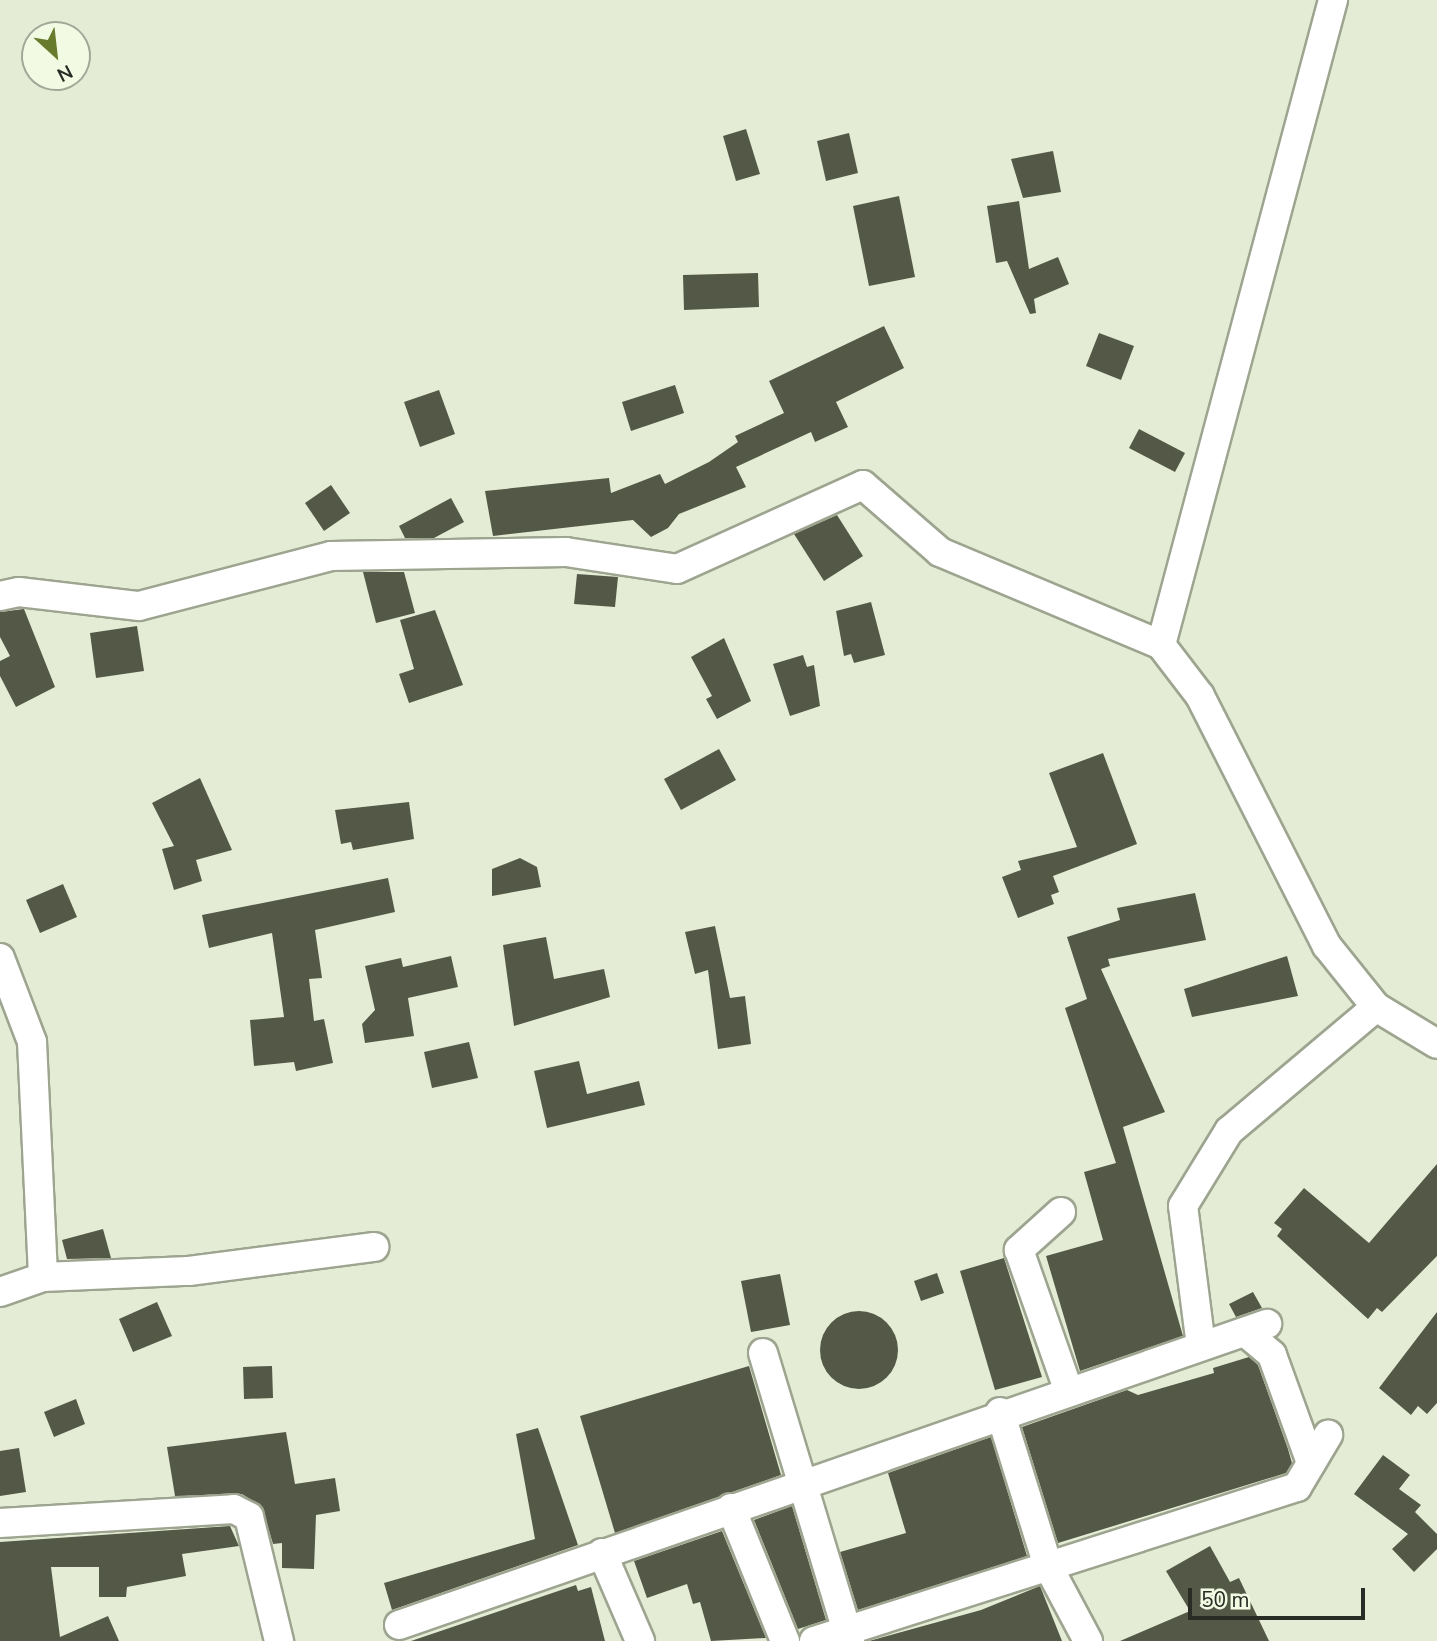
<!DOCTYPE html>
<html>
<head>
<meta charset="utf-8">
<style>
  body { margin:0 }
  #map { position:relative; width:1437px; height:1641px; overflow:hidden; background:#e5ecd6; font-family:"Nunito Sans",sans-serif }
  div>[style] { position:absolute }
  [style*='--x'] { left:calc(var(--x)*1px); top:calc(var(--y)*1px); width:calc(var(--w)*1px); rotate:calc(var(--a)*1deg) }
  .building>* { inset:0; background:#535946 }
  .round { border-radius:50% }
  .roads { filter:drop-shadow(2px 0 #9da48f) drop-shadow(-2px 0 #9da48f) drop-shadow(0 2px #9da48f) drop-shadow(0 -2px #9da48f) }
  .minor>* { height:28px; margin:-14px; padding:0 14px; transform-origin:14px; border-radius:14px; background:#fff }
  span { translate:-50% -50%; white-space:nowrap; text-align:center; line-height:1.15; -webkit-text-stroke:7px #f2fae4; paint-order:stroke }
  .north { position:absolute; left:21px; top:21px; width:70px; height:70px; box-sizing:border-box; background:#f2fae4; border:2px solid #a2a897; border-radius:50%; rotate:153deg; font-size:19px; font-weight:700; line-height:28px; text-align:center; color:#292c24 }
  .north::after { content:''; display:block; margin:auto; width:24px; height:32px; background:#677b2c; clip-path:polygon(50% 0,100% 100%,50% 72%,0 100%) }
  .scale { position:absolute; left:1188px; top:1588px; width:177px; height:32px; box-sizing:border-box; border:4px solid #292c24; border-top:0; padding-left:9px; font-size:21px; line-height:24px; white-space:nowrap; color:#292c24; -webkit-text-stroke:5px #f2fae4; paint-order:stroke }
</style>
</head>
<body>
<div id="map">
  <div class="building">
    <div style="clip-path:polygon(746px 129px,760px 174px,736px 181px,723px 136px)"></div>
    <div style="clip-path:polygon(849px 133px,858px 173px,826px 181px,817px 141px)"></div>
    <div style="clip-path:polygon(1053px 151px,1061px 192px,1023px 198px,1011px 159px)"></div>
    <div style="clip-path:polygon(899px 196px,915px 277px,869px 286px,853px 206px)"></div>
    <div style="clip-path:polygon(1019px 201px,1029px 269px,1058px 257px,1069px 284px,1034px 299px,1036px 313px,1030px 314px,1007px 261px,996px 263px,987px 206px)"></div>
    <div style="clip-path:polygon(758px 273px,759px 307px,684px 310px,683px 275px)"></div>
    <div style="clip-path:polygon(884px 326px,904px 368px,836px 402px,848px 427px,815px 442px,811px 432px,736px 467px,746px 487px,679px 514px,668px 528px,651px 537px,633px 520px,493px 536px,485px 491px,609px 478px,611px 493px,660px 474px,665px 484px,709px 462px,738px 442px,735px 436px,784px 413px,769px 381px)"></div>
    <div style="clip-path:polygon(1099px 333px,1134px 346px,1121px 380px,1086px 366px)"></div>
    <div style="clip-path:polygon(675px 385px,684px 413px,631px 431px,622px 402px)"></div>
    <div style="clip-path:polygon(439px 390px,455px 434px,420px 447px,404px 402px)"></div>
    <div style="clip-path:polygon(1139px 429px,1185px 453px,1175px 472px,1129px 448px)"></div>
    <div style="clip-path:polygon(331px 485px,350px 513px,324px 531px,305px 503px)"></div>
    <div style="clip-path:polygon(451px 498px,464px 522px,434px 538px,405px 538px,399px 526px)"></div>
    <div style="clip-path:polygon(837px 515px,863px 556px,824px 581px,794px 534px)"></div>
    <div style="clip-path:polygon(363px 572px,404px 572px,415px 613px,376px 623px)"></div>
    <div style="clip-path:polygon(577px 574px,618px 577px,615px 607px,574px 604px)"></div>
    <div style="clip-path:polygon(871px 602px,885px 655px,854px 663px,851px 654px,844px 656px,836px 611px)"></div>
    <div style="clip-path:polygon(24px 609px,55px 687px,16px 707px,0 676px,0 661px,10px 656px,0 637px,0 612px)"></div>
    <div style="clip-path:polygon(435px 610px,463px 685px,409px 703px,399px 674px,414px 669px,400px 620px)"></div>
    <div style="clip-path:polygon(137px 626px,144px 671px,96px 678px,90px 633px)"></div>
    <div style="clip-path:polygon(724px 638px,751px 701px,717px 719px,706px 699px,712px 696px,691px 657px)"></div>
    <div style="clip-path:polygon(803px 655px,807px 667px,814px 665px,820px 706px,790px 716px,773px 664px)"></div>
    <div style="clip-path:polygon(719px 749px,736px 780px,681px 810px,664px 779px)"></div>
    <div style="clip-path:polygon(1103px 753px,1137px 844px,1053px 876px,1059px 892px,1051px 895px,1054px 904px,1018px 918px,1002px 877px,1021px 870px,1018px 861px,1077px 847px,1049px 773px)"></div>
    <div style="clip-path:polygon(200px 778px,232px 850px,196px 860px,202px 881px,174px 890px,162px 849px,174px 846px,152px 803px)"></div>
    <div style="clip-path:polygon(409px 802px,414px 839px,353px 850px,351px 842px,341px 844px,335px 810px)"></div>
    <div style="clip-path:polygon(520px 858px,537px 867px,541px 887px,492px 896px,492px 869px)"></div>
    <div style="clip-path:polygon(388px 878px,395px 912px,315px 930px,322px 978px,309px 979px,314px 1021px,324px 1019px,333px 1063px,296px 1071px,294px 1062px,254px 1066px,250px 1020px,284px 1017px,272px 933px,209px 948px,202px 915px)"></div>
    <div style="clip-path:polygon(63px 884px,77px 917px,40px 933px,26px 900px)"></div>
    <div style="clip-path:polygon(1195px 893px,1206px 940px,1108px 959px,1110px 966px,1101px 969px,1165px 1112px,1123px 1127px,1183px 1336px,1080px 1371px,1046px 1256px,1103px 1240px,1084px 1172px,1116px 1163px,1065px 1008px,1087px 999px,1067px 937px,1120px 920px,1117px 908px)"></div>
    <div style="clip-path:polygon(715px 926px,730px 998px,745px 996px,751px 1044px,718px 1049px,708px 970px,695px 974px,685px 932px)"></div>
    <div style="clip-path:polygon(546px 937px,554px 979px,604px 969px,610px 997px,514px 1026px,503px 945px)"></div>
    <div style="clip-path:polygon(451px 956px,458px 987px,408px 998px,414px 1036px,365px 1043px,362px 1024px,375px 1010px,365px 966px,401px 958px,403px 967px)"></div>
    <div style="clip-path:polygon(1287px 956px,1298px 996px,1192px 1017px,1184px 989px)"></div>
    <div style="clip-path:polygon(469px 1042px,478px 1078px,432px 1088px,424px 1052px)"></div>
    <div style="clip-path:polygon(579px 1061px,587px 1094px,639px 1081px,645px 1105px,547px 1128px,534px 1071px)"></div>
    <div style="clip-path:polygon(1437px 1164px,1437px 1256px,1382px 1312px,1377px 1308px,1368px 1319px,1277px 1236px,1282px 1229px,1274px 1223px,1304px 1188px,1369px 1243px)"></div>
    <div style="clip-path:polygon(103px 1229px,111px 1258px,67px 1259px,62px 1240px)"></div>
    <div style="clip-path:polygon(1004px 1258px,1042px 1377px,995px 1390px,960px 1271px)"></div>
    <div style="clip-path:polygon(937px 1273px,944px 1293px,921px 1301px,914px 1281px)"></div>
    <div style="clip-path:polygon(780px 1274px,790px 1325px,751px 1332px,741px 1281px)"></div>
    <div style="clip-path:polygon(1253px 1292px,1262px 1308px,1236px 1317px,1229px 1304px)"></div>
    <div style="clip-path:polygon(157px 1302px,172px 1336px,133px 1352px,119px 1319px)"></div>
    <div class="round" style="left:820px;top:1311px;width:78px;height:78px"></div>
    <div style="clip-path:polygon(1437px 1312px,1437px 1403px,1427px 1414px,1418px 1406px,1411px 1415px,1379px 1388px)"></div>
    <div style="clip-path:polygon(1249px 1357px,1258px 1365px,1288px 1449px,1292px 1463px,1286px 1473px,1058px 1543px,1022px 1427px,1127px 1390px,1138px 1395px,1214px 1373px,1213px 1368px)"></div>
    <div style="clip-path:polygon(272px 1366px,273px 1398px,244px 1399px,243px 1367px)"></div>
    <div style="clip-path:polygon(749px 1366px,781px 1475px,615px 1533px,580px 1416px)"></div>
    <div style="clip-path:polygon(76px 1399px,85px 1424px,54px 1437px,44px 1412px)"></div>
    <div style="clip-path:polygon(538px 1428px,578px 1545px,392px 1610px,384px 1583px,535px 1539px,516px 1434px)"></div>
    <div style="clip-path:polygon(286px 1432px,295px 1484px,335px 1478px,340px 1511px,316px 1515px,314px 1569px,282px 1568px,282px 1543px,273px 1544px,262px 1507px,242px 1494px,175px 1496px,167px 1447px)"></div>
    <div style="clip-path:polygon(991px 1437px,1027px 1556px,858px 1610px,840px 1552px,906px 1533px,888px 1473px)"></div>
    <div style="clip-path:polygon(19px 1448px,26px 1492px,0 1496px,0 1451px)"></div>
    <div style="clip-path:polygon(1383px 1455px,1410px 1475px,1399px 1489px,1421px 1505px,1415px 1512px,1437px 1534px,1437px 1549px,1414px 1572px,1392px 1549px,1408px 1534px,1354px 1494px)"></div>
    <div style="clip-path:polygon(792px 1506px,826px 1620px,798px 1629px,754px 1520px)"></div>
    <div style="clip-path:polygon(230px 1526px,239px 1546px,182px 1554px,186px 1576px,127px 1587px,126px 1597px,99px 1597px,99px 1567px,51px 1567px,60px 1637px,108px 1616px,119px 1641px,0 1641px,0 1542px)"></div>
    <div style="clip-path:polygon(722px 1531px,766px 1638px,711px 1641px,700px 1602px,693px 1604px,687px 1584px,647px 1598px,634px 1561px)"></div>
    <div style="clip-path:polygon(1210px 1546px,1230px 1582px,1239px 1578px,1269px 1641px,1120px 1641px,1190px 1611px,1166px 1571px)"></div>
    <div style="clip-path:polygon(576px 1585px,578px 1591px,591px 1587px,605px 1641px,411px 1641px)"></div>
    <div style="clip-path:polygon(1040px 1586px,1062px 1641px,869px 1641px,981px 1610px)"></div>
  </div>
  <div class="roads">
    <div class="minor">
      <div style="--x:0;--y:596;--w:19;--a:-12"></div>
      <div style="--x:19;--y:592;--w:121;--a:6.7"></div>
      <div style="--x:139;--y:606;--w:198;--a:-14.6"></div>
      <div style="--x:331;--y:556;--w:235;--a:-1"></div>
      <div style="--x:566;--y:552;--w:112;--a:8.7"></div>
      <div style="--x:677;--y:569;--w:204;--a:-24.3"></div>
      <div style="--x:863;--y:485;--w:102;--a:41"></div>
      <div style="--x:940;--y:552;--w:240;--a:22.8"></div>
      <div style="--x:1161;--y:645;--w:64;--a:52.6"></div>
      <div style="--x:1200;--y:696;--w:280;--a:63.1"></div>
      <div style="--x:1327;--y:946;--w:78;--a:51.2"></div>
      <div style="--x:1161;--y:645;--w:668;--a:-75.07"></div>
      <div style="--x:0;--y:958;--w:90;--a:69.1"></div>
      <div style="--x:32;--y:1042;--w:235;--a:87.3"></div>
      <div style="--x:1061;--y:1212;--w:57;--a:137.9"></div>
      <div style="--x:1019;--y:1250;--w:147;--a:70.6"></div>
      <div style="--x:0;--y:1292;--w:46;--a:-19.2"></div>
      <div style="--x:43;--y:1277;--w:146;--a:-2.4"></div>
      <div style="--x:189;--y:1271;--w:187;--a:-7.4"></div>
      <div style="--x:1245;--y:1332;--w:35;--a:40"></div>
      <div style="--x:1272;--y:1355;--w:115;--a:70.1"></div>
      <div style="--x:1201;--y:1346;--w:141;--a:-97.3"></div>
      <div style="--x:1183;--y:1206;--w:88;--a:-58.5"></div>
      <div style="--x:1229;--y:1131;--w:192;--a:-40.1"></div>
      <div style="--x:1376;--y:1007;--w:71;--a:31.2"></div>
      <div style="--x:763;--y:1353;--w:301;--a:73.2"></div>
      <div style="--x:1000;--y:1412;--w:161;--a:72.7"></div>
      <div style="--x:1048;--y:1566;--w:85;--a:61.9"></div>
      <div style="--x:731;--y:1508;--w:144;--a:67.9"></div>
      <div style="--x:0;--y:1523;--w:234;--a:-3.4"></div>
      <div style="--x:234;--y:1509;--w:17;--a:28"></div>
      <div style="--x:249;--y:1517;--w:128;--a:76.4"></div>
      <div style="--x:602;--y:1553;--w:96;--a:66.6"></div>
      <div style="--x:399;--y:1625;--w:919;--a:-19.13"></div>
      <div style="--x:814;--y:1641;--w:507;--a:-17.68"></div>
      <div style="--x:1297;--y:1487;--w:61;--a:-59.2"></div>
    </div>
  </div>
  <div class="north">N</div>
  <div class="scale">50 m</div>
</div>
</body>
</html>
